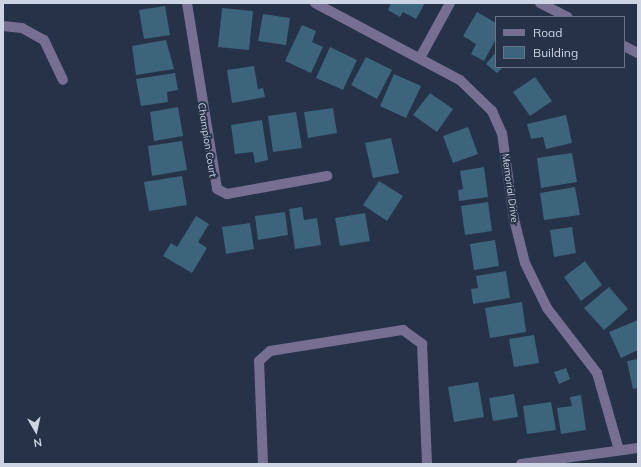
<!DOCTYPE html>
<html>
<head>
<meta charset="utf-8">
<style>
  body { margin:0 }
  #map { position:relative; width:641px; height:467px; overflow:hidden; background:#263248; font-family:Mulish,sans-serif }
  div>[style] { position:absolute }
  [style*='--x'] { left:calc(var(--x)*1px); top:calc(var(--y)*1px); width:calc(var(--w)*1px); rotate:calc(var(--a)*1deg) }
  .building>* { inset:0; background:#3c647a }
  .minor>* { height:10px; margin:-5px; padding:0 5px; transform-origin:5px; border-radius:5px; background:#766f92 }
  span { translate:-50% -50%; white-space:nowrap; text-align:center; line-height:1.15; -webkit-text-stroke:4px #263248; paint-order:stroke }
  .street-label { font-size:10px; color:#cdd4e3 }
  .frame { position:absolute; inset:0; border:4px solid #cdd4e3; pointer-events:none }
  .legend { position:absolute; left:495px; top:16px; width:130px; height:52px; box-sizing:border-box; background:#263248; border:1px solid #697386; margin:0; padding:5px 7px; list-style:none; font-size:12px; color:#cdd4e3 }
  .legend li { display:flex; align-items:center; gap:8px; height:20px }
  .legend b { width:20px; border:1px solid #697386 }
  .north { position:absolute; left:16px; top:411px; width:40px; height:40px; -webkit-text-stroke:3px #263248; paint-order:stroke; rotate:171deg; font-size:11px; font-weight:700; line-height:16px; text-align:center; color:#cdd4e3 }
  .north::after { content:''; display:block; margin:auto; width:14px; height:18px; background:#cdd4e3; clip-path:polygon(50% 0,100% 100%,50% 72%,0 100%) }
</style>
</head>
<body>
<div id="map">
  <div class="building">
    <div style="clip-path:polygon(391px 3px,425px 3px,416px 19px,403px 12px,400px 17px,388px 10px)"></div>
    <div style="clip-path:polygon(165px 6px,170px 35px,144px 39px,139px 10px)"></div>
    <div style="clip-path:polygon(222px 8px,253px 11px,249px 50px,218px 47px)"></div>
    <div style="clip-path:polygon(477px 12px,496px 23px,496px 39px,484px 61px,471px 54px,476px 44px,463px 36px)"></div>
    <div style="clip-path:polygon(263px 14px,290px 18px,286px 45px,258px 41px)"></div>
    <div style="clip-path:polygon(302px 25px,316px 31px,312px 42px,323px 47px,311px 73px,285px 61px)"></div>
    <div style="clip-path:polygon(166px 40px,174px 69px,136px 75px,132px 46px)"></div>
    <div style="clip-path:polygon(330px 47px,357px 60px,343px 90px,316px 78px)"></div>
    <div style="clip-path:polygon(496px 52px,496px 67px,503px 67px,497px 73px,486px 64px)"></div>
    <div style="clip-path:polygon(366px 57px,392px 70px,377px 99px,351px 85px)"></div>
    <div style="clip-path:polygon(254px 66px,258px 89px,263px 88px,265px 97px,232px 103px,227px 70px)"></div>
    <div style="clip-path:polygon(175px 73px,178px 90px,167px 92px,168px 102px,141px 106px,136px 79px)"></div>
    <div style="clip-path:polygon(394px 74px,421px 86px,406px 118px,380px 106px)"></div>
    <div style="clip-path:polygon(535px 77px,552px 101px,530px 116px,513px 92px)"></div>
    <div style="clip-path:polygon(430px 93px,453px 109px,437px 132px,413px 115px)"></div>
    <div style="clip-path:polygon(178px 107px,183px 136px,154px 141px,150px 112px)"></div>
    <div style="clip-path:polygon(333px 108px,337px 133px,308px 138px,304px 112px)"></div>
    <div style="clip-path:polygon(296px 112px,302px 148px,273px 152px,268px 116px)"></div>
    <div style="clip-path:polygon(566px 115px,572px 143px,546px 149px,543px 137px,531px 139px,527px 124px)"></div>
    <div style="clip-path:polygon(262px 120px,268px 160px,255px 163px,253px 152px,235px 154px,231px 125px)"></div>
    <div style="clip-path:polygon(468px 127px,478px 154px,453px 163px,443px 136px)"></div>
    <div style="clip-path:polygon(391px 138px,399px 173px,373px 178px,365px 143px)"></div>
    <div style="clip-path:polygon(182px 141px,187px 170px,152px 176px,148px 146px)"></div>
    <div style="clip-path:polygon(572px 153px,577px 182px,541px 188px,537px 158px)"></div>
    <div style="clip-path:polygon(484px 167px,488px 197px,459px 201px,458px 190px,463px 189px,460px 171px)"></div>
    <div style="clip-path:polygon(182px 176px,187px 205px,149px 211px,144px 182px)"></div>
    <div style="clip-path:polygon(379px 181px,403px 196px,387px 221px,363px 205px)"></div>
    <div style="clip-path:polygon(575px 187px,580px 215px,544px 220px,540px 193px)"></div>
    <div style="clip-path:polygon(488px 202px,492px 231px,465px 235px,461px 206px)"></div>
    <div style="clip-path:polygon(302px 207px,304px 220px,317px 218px,321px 245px,295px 249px,289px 209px)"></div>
    <div style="clip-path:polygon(285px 212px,288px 235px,258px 240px,255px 216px)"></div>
    <div style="clip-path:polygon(365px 213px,370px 241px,340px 246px,335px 218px)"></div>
    <div style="clip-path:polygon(196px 216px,209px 224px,198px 242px,207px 248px,192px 273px,163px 256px,171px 243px,177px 247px)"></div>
    <div style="clip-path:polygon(250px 223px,254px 249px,226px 254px,222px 227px)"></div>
    <div style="clip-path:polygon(572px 227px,576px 253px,554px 257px,550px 230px)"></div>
    <div style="clip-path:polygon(495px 240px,499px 266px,474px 270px,470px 244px)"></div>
    <div style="clip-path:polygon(585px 261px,602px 285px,581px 301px,564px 277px)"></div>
    <div style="clip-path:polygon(506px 271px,510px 298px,473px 304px,471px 289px,478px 288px,476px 276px)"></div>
    <div style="clip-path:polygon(609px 287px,628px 309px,604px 330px,584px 308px)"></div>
    <div style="clip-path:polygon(522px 302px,526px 332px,490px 338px,485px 308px)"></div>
    <div style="clip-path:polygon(638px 320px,638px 350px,621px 358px,609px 332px)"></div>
    <div style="clip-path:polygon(534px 335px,539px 363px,514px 367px,509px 339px)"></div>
    <div style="clip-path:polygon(638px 359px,638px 388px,633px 389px,627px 361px)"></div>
    <div style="clip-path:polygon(566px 368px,570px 379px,559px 384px,554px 372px)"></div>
    <div style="clip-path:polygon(478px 382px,484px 417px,454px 422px,448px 387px)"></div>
    <div style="clip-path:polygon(514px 394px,518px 417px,493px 421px,489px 398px)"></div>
    <div style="clip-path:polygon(581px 395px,586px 430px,561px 434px,557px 408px,572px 406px,570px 397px)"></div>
    <div style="clip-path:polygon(551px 402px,556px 430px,527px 434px,523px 406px)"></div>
  </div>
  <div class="minor">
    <div style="--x:187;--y:3;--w:188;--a:80.8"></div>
    <div style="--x:217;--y:189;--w:11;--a:27"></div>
    <div style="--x:227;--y:194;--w:102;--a:-10.2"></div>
    <div style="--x:315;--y:3;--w:164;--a:28"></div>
    <div style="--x:460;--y:80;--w:45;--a:44.1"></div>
    <div style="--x:492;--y:111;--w:24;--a:66"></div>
    <div style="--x:502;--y:133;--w:87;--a:82.1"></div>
    <div style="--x:514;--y:219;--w:45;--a:76"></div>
    <div style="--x:525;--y:263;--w:50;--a:63.9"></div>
    <div style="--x:547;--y:308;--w:82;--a:52.4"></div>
    <div style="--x:597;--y:373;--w:80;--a:74.1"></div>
    <div style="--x:540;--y:3;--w:31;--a:27"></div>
    <div style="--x:3;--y:26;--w:19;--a:6"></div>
    <div style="--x:22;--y:28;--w:25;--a:29"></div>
    <div style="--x:44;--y:40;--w:44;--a:64.6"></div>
    <div style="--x:624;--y:46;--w:16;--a:27"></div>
    <div style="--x:421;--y:56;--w:60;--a:-61.3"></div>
    <div style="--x:263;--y:464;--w:103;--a:-92.2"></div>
    <div style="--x:259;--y:361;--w:15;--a:-42"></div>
    <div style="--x:270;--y:351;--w:135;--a:-9"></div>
    <div style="--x:403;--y:330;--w:24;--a:36"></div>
    <div style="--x:422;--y:344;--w:120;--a:87.6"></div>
    <div style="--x:521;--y:464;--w:118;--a:-7.8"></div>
  </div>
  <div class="street-label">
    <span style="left:207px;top:140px;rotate:81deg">Champion Court</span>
    <span style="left:510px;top:188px;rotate:82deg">Memorial Drive</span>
  </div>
  <div class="frame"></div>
  <ul class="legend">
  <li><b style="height:5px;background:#766f92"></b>Road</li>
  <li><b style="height:11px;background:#3c647a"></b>Building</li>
  </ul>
  <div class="north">N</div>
</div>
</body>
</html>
